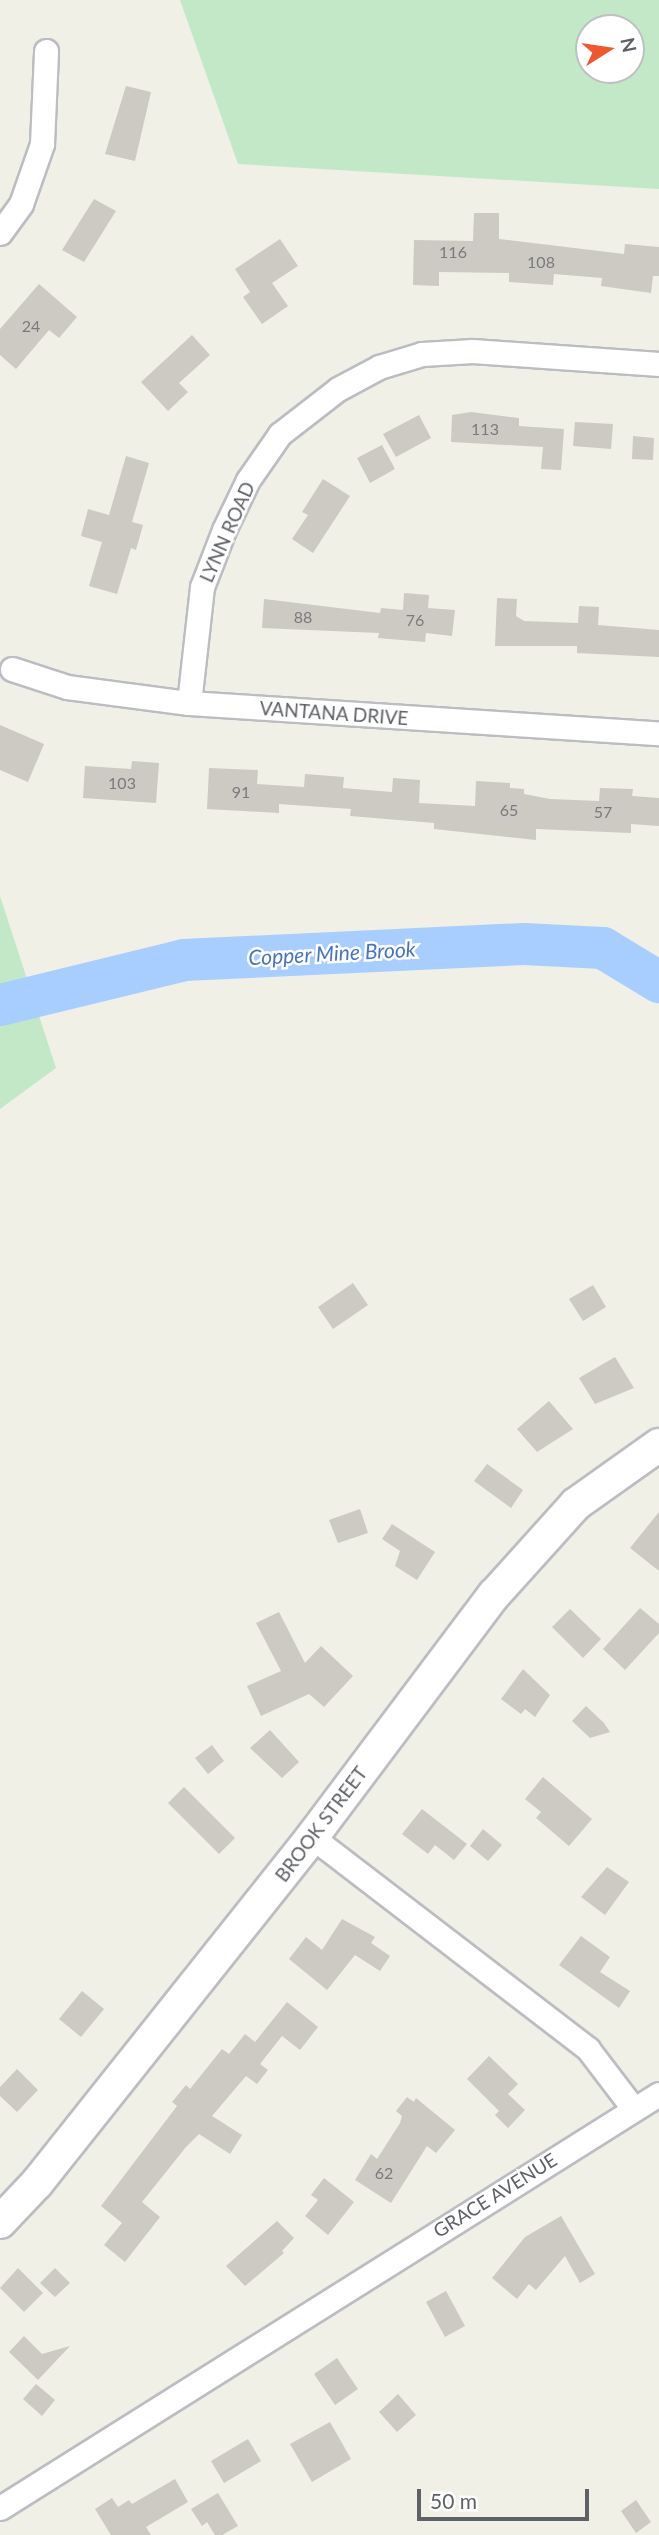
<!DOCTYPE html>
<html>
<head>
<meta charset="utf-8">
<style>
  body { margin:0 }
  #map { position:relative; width:659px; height:2535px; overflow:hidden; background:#f0f0e6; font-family:Lato,sans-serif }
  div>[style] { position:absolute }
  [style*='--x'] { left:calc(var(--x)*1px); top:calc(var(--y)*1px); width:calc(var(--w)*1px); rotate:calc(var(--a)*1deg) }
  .green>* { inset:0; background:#c2e8c7 }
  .river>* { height:42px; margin:-21px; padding:0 21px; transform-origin:21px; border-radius:21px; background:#a8cdff }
  .building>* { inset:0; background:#cccac3 }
  .roads { filter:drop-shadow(2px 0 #bbbdc2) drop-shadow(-2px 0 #bbbdc2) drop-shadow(0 2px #bbbdc2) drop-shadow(0 -2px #bbbdc2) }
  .street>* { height:23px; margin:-11.5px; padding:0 11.5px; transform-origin:11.5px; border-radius:11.5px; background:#fff }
  .secondary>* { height:32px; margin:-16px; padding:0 16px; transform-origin:16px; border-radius:16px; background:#fff }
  span { translate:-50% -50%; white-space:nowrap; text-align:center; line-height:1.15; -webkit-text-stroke:5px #fff; paint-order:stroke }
  .number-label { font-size:16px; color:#7a7b7e }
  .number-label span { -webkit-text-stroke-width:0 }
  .street-label { font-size:19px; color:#5e6167 }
  .water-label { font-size:21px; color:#4573c8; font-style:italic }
  .north { position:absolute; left:575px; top:14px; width:70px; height:70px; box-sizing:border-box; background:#fff; border:2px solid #bfc0c2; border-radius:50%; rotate:78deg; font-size:19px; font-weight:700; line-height:28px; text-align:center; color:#5e6167 }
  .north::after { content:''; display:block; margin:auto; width:24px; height:32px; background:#ef572e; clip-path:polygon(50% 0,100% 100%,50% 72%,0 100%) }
  .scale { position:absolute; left:417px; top:2489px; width:172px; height:32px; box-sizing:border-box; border:4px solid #5e6167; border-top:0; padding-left:9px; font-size:21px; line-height:24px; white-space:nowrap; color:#5e6167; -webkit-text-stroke:5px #fff; paint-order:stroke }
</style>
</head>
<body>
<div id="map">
  <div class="green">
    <div style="clip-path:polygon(evenodd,180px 0,659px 0,659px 189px,238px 164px,180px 0,631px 28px,631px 70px,589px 70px,589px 28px,631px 28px)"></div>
    <div style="clip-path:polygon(0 896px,56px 1068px,0 1109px)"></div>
  </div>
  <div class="river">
    <div style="--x:0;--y:1005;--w:189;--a:-13.7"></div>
    <div style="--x:184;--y:960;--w:340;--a:-2.7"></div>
    <div style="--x:524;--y:944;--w:79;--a:2.9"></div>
    <div style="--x:603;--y:948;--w:66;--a:31.3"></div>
  </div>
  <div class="building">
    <div style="clip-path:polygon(126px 86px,151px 92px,135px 161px,105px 154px)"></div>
    <div style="clip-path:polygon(94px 199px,116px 211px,84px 262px,62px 250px)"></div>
    <div style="clip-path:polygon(474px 213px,499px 213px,499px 239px,624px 254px,625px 244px,659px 247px,659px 276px,653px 276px,651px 293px,601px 286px,602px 278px,554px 274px,553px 285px,509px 282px,509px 273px,439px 272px,439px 286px,413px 285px,414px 240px,473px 241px)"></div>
    <div style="clip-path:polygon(280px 239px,298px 266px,272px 283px,288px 306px,262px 324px,243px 297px,250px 292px,235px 269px)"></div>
    <div style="clip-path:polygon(39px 284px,77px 317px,59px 338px,49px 330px,16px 369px,0 355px,0 329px)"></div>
    <div style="clip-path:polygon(192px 335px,210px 355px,179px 383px,188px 392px,168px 411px,141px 382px)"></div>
    <div style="clip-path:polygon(471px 412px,519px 418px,519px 426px,564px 429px,561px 470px,541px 469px,543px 447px,451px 442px,452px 415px)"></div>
    <div style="clip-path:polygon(419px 415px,431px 438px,396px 457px,383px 434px)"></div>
    <div style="clip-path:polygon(575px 422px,613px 424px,611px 449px,573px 446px)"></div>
    <div style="clip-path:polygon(633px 436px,654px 438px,653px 460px,632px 459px)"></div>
    <div style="clip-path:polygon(382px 445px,395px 469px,370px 483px,357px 458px)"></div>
    <div style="clip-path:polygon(126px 456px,149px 463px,132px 522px,143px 525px,136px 550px,131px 548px,117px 594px,89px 586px,102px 542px,81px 536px,88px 509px,109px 515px)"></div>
    <div style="clip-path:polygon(323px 479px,350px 496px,313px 553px,292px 539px,308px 515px,302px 512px)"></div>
    <div style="clip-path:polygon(404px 593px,429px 595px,428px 608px,455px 610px,452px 636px,426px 633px,425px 642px,378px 638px,379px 633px,262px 628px,264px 599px,380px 613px,381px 608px,403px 610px)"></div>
    <div style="clip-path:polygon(497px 598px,517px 599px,516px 616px,524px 621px,578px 623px,579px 606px,599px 607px,598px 625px,659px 630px,659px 657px,577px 653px,577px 646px,495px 646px)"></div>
    <div style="clip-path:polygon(0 725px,44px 744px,28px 782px,0 770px)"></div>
    <div style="clip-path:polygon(132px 761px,159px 763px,156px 803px,83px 798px,85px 766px,131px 769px)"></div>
    <div style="clip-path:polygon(209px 768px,258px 770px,257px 784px,304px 787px,305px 774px,344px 777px,343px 788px,392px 792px,393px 778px,420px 780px,419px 803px,475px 806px,476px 781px,510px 783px,510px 788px,524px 789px,524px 794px,550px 799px,599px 801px,600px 788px,633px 789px,632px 796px,659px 798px,659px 826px,631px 824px,631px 833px,536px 829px,536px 840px,434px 829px,434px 823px,350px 816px,351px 809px,279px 804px,279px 813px,207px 809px)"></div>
    <div style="clip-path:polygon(353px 1283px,368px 1305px,333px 1329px,318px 1307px)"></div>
    <div style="clip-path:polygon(593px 1285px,606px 1307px,583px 1321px,569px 1299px)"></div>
    <div style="clip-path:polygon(615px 1357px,634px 1388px,595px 1404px,579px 1378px)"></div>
    <div style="clip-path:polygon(549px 1401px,573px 1429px,537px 1452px,517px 1429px)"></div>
    <div style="clip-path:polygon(487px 1464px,523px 1490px,511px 1508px,474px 1481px)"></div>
    <div style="clip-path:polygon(360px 1509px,368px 1533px,338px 1543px,329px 1520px)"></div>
    <div style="clip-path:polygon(659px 1512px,659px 1571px,630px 1548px)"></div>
    <div style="clip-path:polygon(392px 1524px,435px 1552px,417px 1580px,395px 1566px,400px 1551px,382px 1539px)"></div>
    <div style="clip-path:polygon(640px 1608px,659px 1624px,659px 1633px,625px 1670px,603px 1649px)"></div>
    <div style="clip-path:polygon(570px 1609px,601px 1639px,583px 1658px,552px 1627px)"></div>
    <div style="clip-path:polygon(279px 1612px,305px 1663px,321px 1646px,353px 1676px,324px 1707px,309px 1694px,261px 1716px,247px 1686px,281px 1671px,256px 1623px)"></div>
    <div style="clip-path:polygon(523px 1669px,550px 1695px,535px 1717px,525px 1709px,521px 1714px,501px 1699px)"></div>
    <div style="clip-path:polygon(586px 1706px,604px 1723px,610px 1732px,590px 1738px,572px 1721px)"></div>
    <div style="clip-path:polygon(270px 1730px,299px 1762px,282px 1778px,250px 1748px)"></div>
    <div style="clip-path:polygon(212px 1745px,224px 1761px,208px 1774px,195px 1758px)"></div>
    <div style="clip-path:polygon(543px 1777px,592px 1819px,569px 1846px,536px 1818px,541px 1812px,525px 1799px)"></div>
    <div style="clip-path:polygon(184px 1787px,235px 1838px,219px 1854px,168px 1803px)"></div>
    <div style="clip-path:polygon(422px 1809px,467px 1844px,454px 1860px,435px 1845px,428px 1854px,402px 1834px)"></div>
    <div style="clip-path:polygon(483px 1829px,502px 1845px,488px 1861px,470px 1846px)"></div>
    <div style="clip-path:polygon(607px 1867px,629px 1882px,605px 1915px,581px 1897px)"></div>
    <div style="clip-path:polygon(342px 1919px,375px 1937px,371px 1943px,390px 1956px,380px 1971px,355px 1955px,327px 1990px,289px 1959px,306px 1937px,322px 1950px)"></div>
    <div style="clip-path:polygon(581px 1936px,610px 1957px,600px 1972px,630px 1991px,619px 2008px,559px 1965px)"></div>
    <div style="clip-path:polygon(82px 1991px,104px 2009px,81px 2037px,59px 2019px)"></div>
    <div style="clip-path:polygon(287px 2002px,318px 2027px,300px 2050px,282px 2036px,260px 2064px,268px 2070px,257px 2084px,246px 2076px,212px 2116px,242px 2135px,230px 2154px,199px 2134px,186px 2147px,142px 2202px,160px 2217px,125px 2262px,104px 2245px,122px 2223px,101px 2206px,177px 2106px,172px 2102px,186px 2085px,190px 2089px,222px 2049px,229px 2054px,245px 2034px,255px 2042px)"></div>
    <div style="clip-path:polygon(489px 2056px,518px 2084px,508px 2094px,525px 2110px,508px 2128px,495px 2115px,499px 2111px,467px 2079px)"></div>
    <div style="clip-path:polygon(17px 2069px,38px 2090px,17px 2112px,0 2096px,0 2087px)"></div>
    <div style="clip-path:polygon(407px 2097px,414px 2102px,416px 2098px,455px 2130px,436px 2153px,427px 2146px,391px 2203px,355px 2180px,371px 2154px,377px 2159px,400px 2123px,402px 2116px,396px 2111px)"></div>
    <div style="clip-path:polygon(324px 2178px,354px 2202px,328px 2235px,305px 2216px,318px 2200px,311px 2195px)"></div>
    <div style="clip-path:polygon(561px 2216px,595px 2274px,580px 2283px,565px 2256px,536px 2290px,529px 2284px,517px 2299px,492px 2278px,525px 2237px)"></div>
    <div style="clip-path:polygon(277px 2221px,294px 2238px,282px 2251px,284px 2253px,245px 2286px,226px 2266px)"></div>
    <div style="clip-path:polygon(18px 2268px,43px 2293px,24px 2312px,0 2288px)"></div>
    <div style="clip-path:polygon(55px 2268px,70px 2283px,55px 2297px,40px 2283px)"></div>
    <div style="clip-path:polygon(446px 2291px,465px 2326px,445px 2337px,426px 2302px)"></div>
    <div style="clip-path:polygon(24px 2336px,42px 2354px,70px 2346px,38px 2380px,9px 2352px)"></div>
    <div style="clip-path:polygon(337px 2358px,358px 2389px,335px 2405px,314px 2374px)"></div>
    <div style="clip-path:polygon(36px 2384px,55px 2400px,42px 2416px,23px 2399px)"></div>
    <div style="clip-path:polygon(398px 2394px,416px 2415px,397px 2432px,379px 2412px)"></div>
    <div style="clip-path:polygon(330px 2422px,351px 2459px,312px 2482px,290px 2444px)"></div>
    <div style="clip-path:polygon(248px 2439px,261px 2461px,224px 2483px,211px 2461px)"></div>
    <div style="clip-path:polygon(175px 2479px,188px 2502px,146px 2527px,151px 2535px,111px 2535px,95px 2509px,112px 2498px,118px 2507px,129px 2500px,132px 2504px)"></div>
    <div style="clip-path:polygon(218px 2493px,238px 2526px,222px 2535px,215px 2535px,207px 2522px,202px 2526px,191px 2509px)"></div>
    <div style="clip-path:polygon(636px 2500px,651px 2522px,636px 2533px,621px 2511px)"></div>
  </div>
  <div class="roads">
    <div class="street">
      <div style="--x:0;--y:233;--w:36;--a:-54"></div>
      <div style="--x:21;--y:204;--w:64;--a:-70.7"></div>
      <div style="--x:42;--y:144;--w:93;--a:-87.5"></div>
      <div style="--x:12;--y:669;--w:58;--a:18.1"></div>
      <div style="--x:67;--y:687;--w:123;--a:7.5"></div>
      <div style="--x:189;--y:703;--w:471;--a:3.7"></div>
      <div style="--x:189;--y:703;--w:117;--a:-83.6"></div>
      <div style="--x:202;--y:587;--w:61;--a:-68.9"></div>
      <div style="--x:224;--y:530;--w:55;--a:-64.4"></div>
      <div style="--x:248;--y:480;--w:56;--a:-55.2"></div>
      <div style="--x:280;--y:434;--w:73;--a:-37.8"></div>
      <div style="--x:338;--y:389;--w:47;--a:-28.2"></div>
      <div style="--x:379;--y:367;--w:45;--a:-16.8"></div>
      <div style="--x:422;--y:354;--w:51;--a:-3.4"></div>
      <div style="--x:473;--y:351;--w:186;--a:4"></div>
      <div style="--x:312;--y:1837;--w:348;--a:37.5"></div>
      <div style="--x:588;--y:2049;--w:74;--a:52.7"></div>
      <div style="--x:0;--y:2508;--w:778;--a:-32.14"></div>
    </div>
    <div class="secondary">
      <div style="--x:0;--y:2222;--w:54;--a:-46.5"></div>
      <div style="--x:37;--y:2183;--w:442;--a:-51.5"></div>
      <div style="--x:312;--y:1837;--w:303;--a:-53.1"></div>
      <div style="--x:494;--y:1595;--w:122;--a:-48"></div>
      <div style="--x:576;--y:1504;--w:102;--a:-35.4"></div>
    </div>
  </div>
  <div class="number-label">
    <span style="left:453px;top:252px">116</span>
    <span style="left:541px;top:262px">108</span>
    <span style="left:31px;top:326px">24</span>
    <span style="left:485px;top:429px">113</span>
    <span style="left:303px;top:617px">88</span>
    <span style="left:415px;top:620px">76</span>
    <span style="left:122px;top:783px">103</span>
    <span style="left:241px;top:792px">91</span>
    <span style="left:509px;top:810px">65</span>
    <span style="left:603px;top:812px">57</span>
    <span style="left:384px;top:2173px">62</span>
  </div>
  <div class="street-label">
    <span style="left:227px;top:532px;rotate:-66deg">LYNN ROAD</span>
    <span style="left:334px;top:713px;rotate:4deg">VANTANA DRIVE</span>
    <span style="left:321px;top:1824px;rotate:-53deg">BROOK STREET</span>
    <span style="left:495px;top:2195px;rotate:-32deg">GRACE AVENUE</span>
  </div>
  <div class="water-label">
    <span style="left:332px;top:953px;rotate:-3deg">Copper Mine Brook</span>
  </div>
  <div class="north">N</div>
  <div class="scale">50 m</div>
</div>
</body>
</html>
